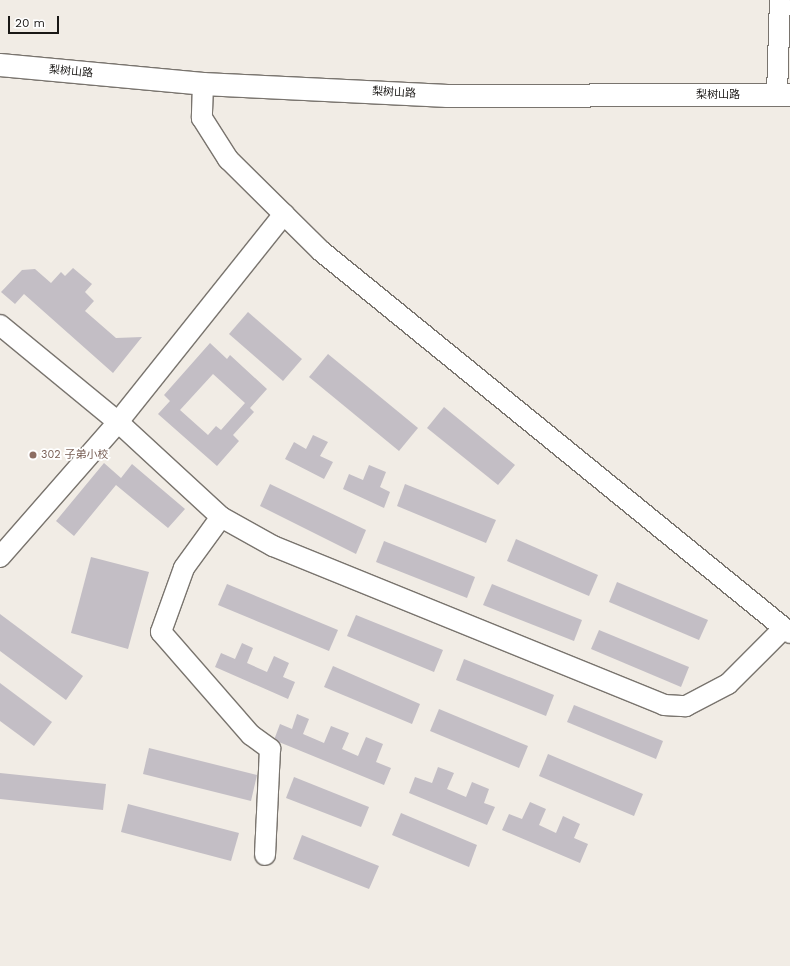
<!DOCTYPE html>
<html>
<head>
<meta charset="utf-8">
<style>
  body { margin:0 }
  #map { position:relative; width:790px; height:966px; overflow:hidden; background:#f1ece5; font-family:"Work Sans","Noto Sans SC",sans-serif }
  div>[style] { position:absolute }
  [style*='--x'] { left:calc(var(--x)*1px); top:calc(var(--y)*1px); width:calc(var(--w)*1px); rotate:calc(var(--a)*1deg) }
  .building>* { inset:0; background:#c3bec5 }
  .roads { filter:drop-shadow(1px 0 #79746e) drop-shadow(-1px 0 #79746e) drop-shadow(0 1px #79746e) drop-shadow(0 -1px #79746e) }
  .minor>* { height:20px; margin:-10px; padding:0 10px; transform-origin:10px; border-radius:10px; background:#fff }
  .major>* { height:22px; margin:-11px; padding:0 11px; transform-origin:11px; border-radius:11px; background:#fff }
  .dots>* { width:11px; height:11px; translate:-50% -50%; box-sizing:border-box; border:2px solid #fff; border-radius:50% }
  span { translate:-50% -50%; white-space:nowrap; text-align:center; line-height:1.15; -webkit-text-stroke:3.5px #fff; paint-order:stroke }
  .street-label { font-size:11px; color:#191715 }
  .education-label { font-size:11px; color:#785e54 }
  .left { translate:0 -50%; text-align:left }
  .scale { position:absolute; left:8px; top:16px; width:51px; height:18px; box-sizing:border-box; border:2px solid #191715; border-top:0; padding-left:5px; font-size:12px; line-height:14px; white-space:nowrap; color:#191715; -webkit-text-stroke:3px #fff; paint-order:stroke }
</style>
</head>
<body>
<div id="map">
  <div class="building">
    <div style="clip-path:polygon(73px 268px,92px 284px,85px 292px,94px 301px,85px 311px,116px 338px,142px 337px,113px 373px,24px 294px,15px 304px,1px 292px,22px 270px,35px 269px,51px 283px,61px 272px,65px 276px)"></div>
    <div style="clip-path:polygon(248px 312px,302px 359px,283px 381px,229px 334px)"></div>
    <div style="clip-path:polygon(evenodd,210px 343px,227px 359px,230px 355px,267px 389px,250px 408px,254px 412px,233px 435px,239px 441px,217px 466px,158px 414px,170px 401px,164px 395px,210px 343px,213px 374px,245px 403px,221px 430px,216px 426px,208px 435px,180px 410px,213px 374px)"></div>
    <div style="clip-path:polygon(328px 354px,418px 428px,399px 451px,309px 377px)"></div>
    <div style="clip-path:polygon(444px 407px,515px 465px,498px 485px,427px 428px)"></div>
    <div style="clip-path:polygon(313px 435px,328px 442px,320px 456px,333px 462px,324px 479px,285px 459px,294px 442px,306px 449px)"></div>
    <div style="clip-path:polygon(104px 463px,121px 478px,132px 464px,185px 509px,168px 528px,116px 485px,74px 536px,56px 521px)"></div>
    <div style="clip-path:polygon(369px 465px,386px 472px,380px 487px,390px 492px,384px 508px,343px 489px,349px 474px,363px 480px)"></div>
    <div style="clip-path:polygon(270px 484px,366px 530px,356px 554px,260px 506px)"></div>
    <div style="clip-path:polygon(405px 484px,496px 520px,486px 543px,397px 506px)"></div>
    <div style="clip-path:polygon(516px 539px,598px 575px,589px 596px,507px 561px)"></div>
    <div style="clip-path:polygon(384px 541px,475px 577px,467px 598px,376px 562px)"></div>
    <div style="clip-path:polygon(91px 557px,149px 572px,128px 649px,71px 633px)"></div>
    <div style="clip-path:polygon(617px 582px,708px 620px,699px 640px,609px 602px)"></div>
    <div style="clip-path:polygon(227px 584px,338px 630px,329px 651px,218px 605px)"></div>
    <div style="clip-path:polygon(492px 584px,582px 620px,574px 641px,483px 605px)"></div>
    <div style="clip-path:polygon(0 614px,83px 676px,66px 700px,0 651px)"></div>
    <div style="clip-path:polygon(356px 615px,443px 650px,434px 672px,347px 636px)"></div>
    <div style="clip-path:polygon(599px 630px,689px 667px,681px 687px,591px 649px)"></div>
    <div style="clip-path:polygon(242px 643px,253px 648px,247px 663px,267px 672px,274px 656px,289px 663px,283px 677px,295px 682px,288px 699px,215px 667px,221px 653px,235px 659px)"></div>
    <div style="clip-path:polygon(464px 659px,554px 695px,546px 716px,456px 680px)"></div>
    <div style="clip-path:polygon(333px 666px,420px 704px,412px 724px,324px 687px)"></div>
    <div style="clip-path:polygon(0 683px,52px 722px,34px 746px,0 721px)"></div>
    <div style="clip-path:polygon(574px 705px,663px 741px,656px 759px,567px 722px)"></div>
    <div style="clip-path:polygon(439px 709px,528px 746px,519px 768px,430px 731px)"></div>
    <div style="clip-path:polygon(297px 714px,309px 719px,303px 734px,324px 743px,331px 726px,349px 733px,342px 749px,358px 756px,366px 737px,383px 744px,376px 762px,391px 768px,384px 785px,274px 740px,280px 724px,292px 729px)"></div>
    <div style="clip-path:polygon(149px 748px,257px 775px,251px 801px,143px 774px)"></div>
    <div style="clip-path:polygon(548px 754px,643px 794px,634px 816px,539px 776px)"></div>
    <div style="clip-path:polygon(438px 767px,454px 773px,447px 789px,466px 797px,472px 782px,489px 789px,484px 803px,495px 807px,487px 825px,409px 793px,415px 777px,432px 783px)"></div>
    <div style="clip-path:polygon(0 773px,106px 784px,103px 810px,0 799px)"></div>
    <div style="clip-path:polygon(294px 777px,369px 807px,361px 827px,286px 798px)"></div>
    <div style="clip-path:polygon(530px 802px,546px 809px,539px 825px,556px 833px,563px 816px,580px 824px,574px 838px,588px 844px,580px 863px,502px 830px,509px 814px,522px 819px)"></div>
    <div style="clip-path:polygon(128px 804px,239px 833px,231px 861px,121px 832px)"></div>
    <div style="clip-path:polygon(401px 813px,477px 845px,469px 867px,392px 835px)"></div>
    <div style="clip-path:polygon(302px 835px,379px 866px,369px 889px,293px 859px)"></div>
  </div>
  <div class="roads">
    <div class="minor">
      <div style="--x:203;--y:84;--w:34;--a:92"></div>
      <div style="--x:202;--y:118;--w:49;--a:57.6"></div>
      <div style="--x:228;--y:159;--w:131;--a:44.7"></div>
      <div style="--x:321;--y:251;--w:605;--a:39.16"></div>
      <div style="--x:777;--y:95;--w:95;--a:-88.2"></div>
      <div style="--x:0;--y:325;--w:153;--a:39.4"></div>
      <div style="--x:118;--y:422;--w:140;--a:42.7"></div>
      <div style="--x:221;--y:517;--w:60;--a:29.1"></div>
      <div style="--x:273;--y:546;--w:422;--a:22.1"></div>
      <div style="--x:664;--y:705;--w:22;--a:3"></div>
      <div style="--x:686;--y:706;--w:47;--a:-27.6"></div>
      <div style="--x:728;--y:684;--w:79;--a:-45"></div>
      <div style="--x:221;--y:517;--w:63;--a:126"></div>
      <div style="--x:184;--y:568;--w:68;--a:109.8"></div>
      <div style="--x:161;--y:632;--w:137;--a:48.9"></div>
      <div style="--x:251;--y:735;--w:24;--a:36"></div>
      <div style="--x:270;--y:749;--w:106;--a:92.7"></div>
      <div style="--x:0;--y:557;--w:179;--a:-48.8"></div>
      <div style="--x:118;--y:422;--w:266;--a:-51.4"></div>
    </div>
    <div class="major">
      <div style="--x:0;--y:65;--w:204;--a:5.3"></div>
      <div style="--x:203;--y:84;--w:245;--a:2.8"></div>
      <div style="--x:448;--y:96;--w:342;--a:-0.2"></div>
    </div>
  </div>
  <div class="dots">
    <div style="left:33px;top:455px;background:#8d6e63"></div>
  </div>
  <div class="street-label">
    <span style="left:71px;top:72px;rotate:5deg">梨树山路</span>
    <span style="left:394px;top:93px;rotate:3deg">梨树山路</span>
    <span style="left:718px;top:95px">梨树山路</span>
  </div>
  <div class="education-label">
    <span class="left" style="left:41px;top:455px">302 子弟小校</span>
  </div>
  <div class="scale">20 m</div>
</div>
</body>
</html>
